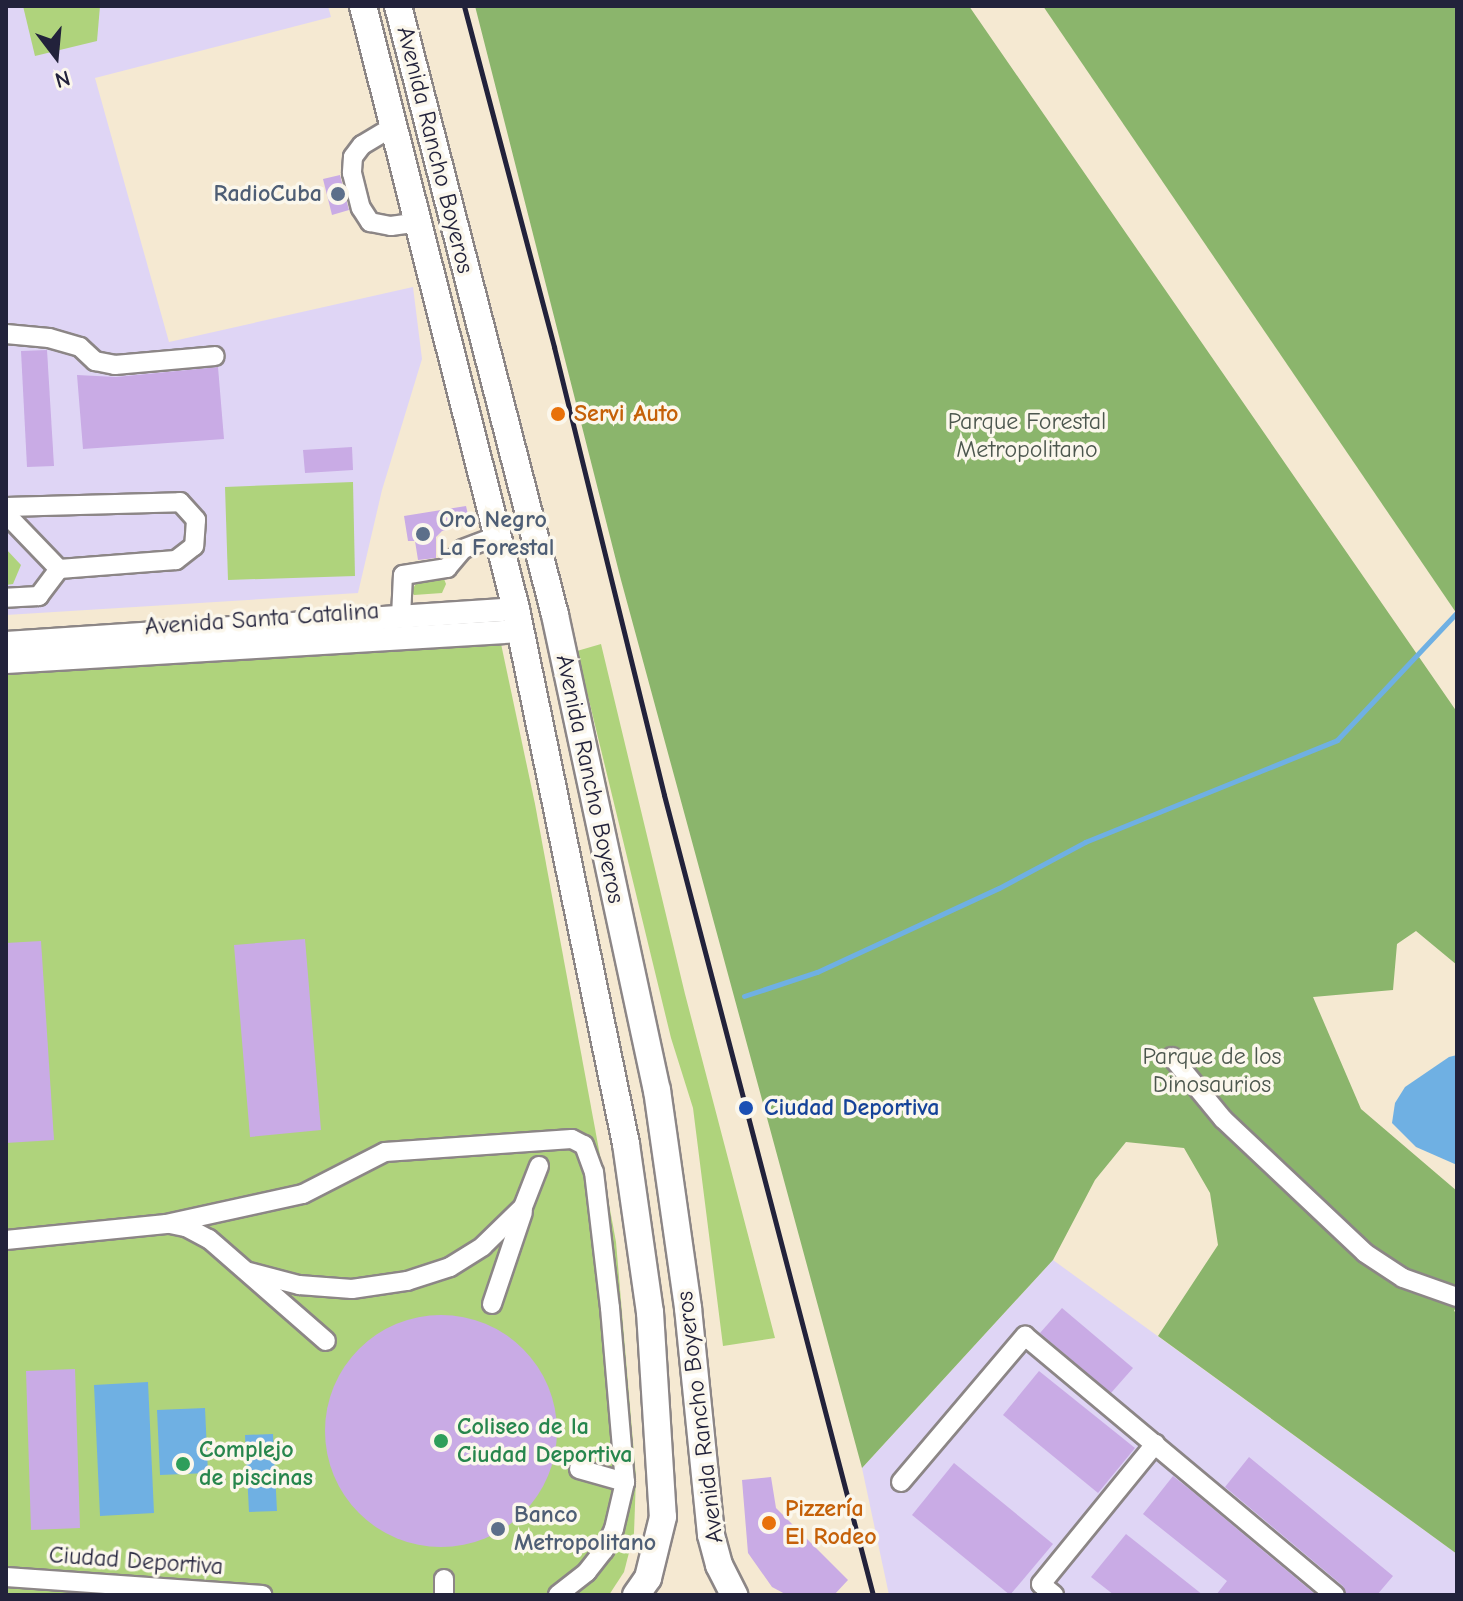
<!DOCTYPE html>
<html>
<head>
<meta charset="utf-8">
<style>
  body { margin:0 }
  #map { position:relative; width:1463px; height:1601px; overflow:hidden; background:#f5e9d2; font-family:"Comic Neue",sans-serif }
  div>[style] { position:absolute }
  [style*='--x'] { left:calc(var(--x)*1px); top:calc(var(--y)*1px); width:calc(var(--w)*1px); rotate:calc(var(--a)*1deg) }
  .built>* { inset:0; background:#dfd5f5 }
  .green>* { inset:0; background:#afd37c }
  .forest>* { inset:0; background:#8bb56c }
  .water>* { inset:0; background:#6fb0e3 }
  .stream>* { height:5px; margin:-2.5px; padding:0 2.5px; transform-origin:2.5px; border-radius:2.5px; background:#6fb0e3 }
  .building>* { inset:0; background:#c9abe5 }
  .round { border-radius:50% }
  .roads { filter:drop-shadow(2px 0 #8c8686) drop-shadow(-2px 0 #8c8686) drop-shadow(0 2px #8c8686) drop-shadow(0 -2px #8c8686) }
  .minor>* { height:18px; margin:-9px; padding:0 9px; transform-origin:9px; border-radius:9px; background:#fff }
  .major>* { height:22px; margin:-11px; padding:0 11px; transform-origin:11px; border-radius:11px; background:#fff }
  .highway>* { height:26px; margin:-13px; padding:0 13px; transform-origin:13px; border-radius:13px; background:#fff }
  .rail>* { height:5px; margin:-2.5px; padding:0 2.5px; transform-origin:2.5px; border-radius:2.5px; background:#22223b }
  .dots>* { width:22px; height:22px; translate:-50% -50%; box-sizing:border-box; border:4px solid #fbf7ec; border-radius:50% }
  span { translate:-50% -50%; white-space:nowrap; text-align:center; line-height:1.15; -webkit-text-stroke:7px #fbf7ec; paint-order:stroke }
  .street-label { font-size:24px; color:#22223b }
  .service-label { font-size:24px; color:#4e5e75; font-weight:700 }
  .right { translate:-100% -50%; text-align:right }
  .left { translate:0 -50%; text-align:left }
  .food-label { font-size:24px; color:#c56008; font-weight:700 }
  .park-label { font-size:24px; color:#4c574e }
  .transit-label { font-size:24px; color:#164399; font-weight:700 }
  .leisure-label { font-size:24px; color:#27864d; font-weight:700 }
  .frame { position:absolute; inset:0; border:8px solid #22223b; pointer-events:none }
  .north { position:absolute; left:16px; top:16px; width:80px; height:80px; -webkit-text-stroke:6px #fbf7ec; paint-order:stroke; rotate:164deg; font-size:22px; font-weight:700; line-height:32px; text-align:center; color:#22223b }
  .north::after { content:''; display:block; margin:auto; width:28px; height:36px; background:#22223b; clip-path:polygon(50% 0,100% 100%,50% 72%,0 100%) }
</style>
</head>
<body>
<div id="map">
  <div class="built">
    <div style="clip-path:polygon(6px 6px,328px 6px,331px 17px,95px 78px,169px 342px,413px 287px,422px 359px,382px 490px,358px 593px,6px 615px)"></div>
    <div style="clip-path:polygon(1053px 1260px,1457px 1554px,1457px 1595px,889px 1595px,862px 1468px)"></div>
  </div>
  <div class="green">
    <div style="clip-path:polygon(23px 6px,100px 6px,97px 41px,35px 56px)"></div>
    <div style="clip-path:polygon(353px 482px,355px 576px,228px 580px,225px 487px)"></div>
    <div style="clip-path:polygon(6px 549px,21px 565px,13px 584px,6px 585px)"></div>
    <div style="clip-path:polygon(436px 577px,444px 579px,446px 584px,442px 593px,414px 595px,411px 591px,418px 581px)"></div>
    <div style="clip-path:polygon(500px 639px,535px 804px,616px 1242px,636px 1477px,634px 1533px,624px 1572px,609px 1595px,6px 1595px,6px 674px)"></div>
    <div style="clip-path:polygon(601px 644px,685px 994px,775px 1338px,723px 1346px,693px 1108px,671px 1038px,577px 651px)"></div>
  </div>
  <div class="forest">
    <div style="clip-path:polygon(475px 6px,969px 6px,1457px 712px,1457px 965px,1416px 931px,1397px 944px,1393px 990px,1313px 997px,1361px 1109px,1457px 1191px,1457px 1305px,1454px 1311px,1457px 1313px,1457px 1554px,1158px 1336px,1218px 1245px,1210px 1193px,1184px 1148px,1126px 1142px,1095px 1180px,1053px 1260px,862px 1468px,621px 580px)"></div>
    <div style="clip-path:polygon(1043px 6px,1457px 6px,1457px 614px)"></div>
  </div>
  <div class="water">
    <div style="clip-path:polygon(1457px 1055px,1457px 1165px,1416px 1147px,1392px 1123px,1395px 1103px,1405px 1087px,1449px 1057px)"></div>
    <div style="clip-path:polygon(148px 1382px,154px 1513px,100px 1516px,94px 1385px)"></div>
    <div style="clip-path:polygon(205px 1408px,208px 1473px,160px 1475px,157px 1410px)"></div>
    <div style="clip-path:polygon(273px 1434px,277px 1511px,249px 1512px,245px 1435px)"></div>
  </div>
  <div class="stream">
    <div style="--x:744;--y:996;--w:77;--a:-18.2"></div>
    <div style="--x:817;--y:972;--w:200;--a:-24.8"></div>
    <div style="--x:999;--y:888;--w:98;--a:-28.1"></div>
    <div style="--x:1085;--y:842;--w:272;--a:-22"></div>
    <div style="--x:1337;--y:740;--w:175;--a:-46.8"></div>
  </div>
  <div class="building">
    <div style="clip-path:polygon(340px 175px,349px 210px,332px 215px,323px 179px)"></div>
    <div style="clip-path:polygon(47px 350px,54px 466px,27px 467px,21px 351px)"></div>
    <div style="clip-path:polygon(218px 367px,224px 439px,83px 449px,77px 375px,116px 377px)"></div>
    <div style="clip-path:polygon(352px 447px,353px 470px,305px 473px,303px 450px)"></div>
    <div style="clip-path:polygon(466px 506px,470px 523px,442px 531px,436px 537px,436px 558px,418px 560px,415px 541px,408px 541px,404px 516px)"></div>
    <div style="clip-path:polygon(305px 939px,321px 1130px,250px 1137px,234px 945px)"></div>
    <div style="clip-path:polygon(41px 941px,54px 1140px,6px 1143px,6px 943px)"></div>
    <div style="clip-path:polygon(1062px 1308px,1133px 1368px,1111px 1393px,1040px 1333px)"></div>
    <div class="round" style="left:325px;top:1315px;width:232px;height:232px"></div>
    <div style="clip-path:polygon(75px 1369px,80px 1528px,31px 1530px,26px 1371px)"></div>
    <div style="clip-path:polygon(1039px 1371px,1135px 1448px,1098px 1493px,1003px 1415px)"></div>
    <div style="clip-path:polygon(1249px 1457px,1393px 1576px,1377px 1595px,1347px 1595px,1343px 1586px,1225px 1487px)"></div>
    <div style="clip-path:polygon(954px 1463px,1053px 1544px,1010px 1595px,912px 1515px)"></div>
    <div style="clip-path:polygon(1173px 1476px,1193px 1492px,1316px 1595px,1216px 1595px,1227px 1581px,1143px 1514px)"></div>
    <div style="clip-path:polygon(771px 1477px,776px 1508px,848px 1580px,834px 1595px,787px 1595px,772px 1587px,748px 1553px,742px 1480px)"></div>
    <div style="clip-path:polygon(1126px 1534px,1203px 1595px,1114px 1595px,1091px 1577px)"></div>
  </div>
  <div class="roads">
    <div class="minor">
      <div style="--x:394;--y:126;--w:37;--a:149"></div>
      <div style="--x:362;--y:145;--w:15;--a:127"></div>
      <div style="--x:353;--y:157;--w:16;--a:94"></div>
      <div style="--x:352;--y:173;--w:36;--a:76"></div>
      <div style="--x:361;--y:208;--w:17;--a:57"></div>
      <div style="--x:370;--y:222;--w:21;--a:11"></div>
      <div style="--x:391;--y:226;--w:27;--a:-8"></div>
      <div style="--x:6;--y:334;--w:43;--a:5.3"></div>
      <div style="--x:49;--y:338;--w:32;--a:16"></div>
      <div style="--x:80;--y:347;--w:21;--a:43"></div>
      <div style="--x:95;--y:361;--w:20;--a:11"></div>
      <div style="--x:115;--y:365;--w:100;--a:-5.1"></div>
      <div style="--x:6;--y:507;--w:174;--a:-1.6"></div>
      <div style="--x:180;--y:502;--w:24;--a:48"></div>
      <div style="--x:196;--y:520;--w:26;--a:94"></div>
      <div style="--x:194;--y:546;--w:23;--a:142"></div>
      <div style="--x:176;--y:560;--w:117;--a:175.6"></div>
      <div style="--x:6;--y:514;--w:76;--a:46.1"></div>
      <div style="--x:59;--y:569;--w:34;--a:127"></div>
      <div style="--x:39;--y:596;--w:33;--a:177"></div>
      <div style="--x:401;--y:617;--w:42;--a:-87.3"></div>
      <div style="--x:403;--y:575;--w:45;--a:-9"></div>
      <div style="--x:447;--y:568;--w:25;--a:-50"></div>
      <div style="--x:463;--y:549;--w:36;--a:-21"></div>
      <div style="--x:1172;--y:1057;--w:80;--a:50.6"></div>
      <div style="--x:1223;--y:1119;--w:195;--a:43.3"></div>
      <div style="--x:1365;--y:1253;--w:45;--a:33.3"></div>
      <div style="--x:1403;--y:1278;--w:57;--a:19.4"></div>
      <div style="--x:170;--y:1224;--w:16;--a:11"></div>
      <div style="--x:186;--y:1227;--w:26;--a:28"></div>
      <div style="--x:209;--y:1239;--w:155;--a:41.1"></div>
      <div style="--x:6;--y:1240;--w:161;--a:-5.7"></div>
      <div style="--x:166;--y:1224;--w:140;--a:-12.4"></div>
      <div style="--x:303;--y:1194;--w:92;--a:-27.1"></div>
      <div style="--x:385;--y:1152;--w:187;--a:-4"></div>
      <div style="--x:572;--y:1139;--w:13;--a:27"></div>
      <div style="--x:584;--y:1145;--w:29;--a:70"></div>
      <div style="--x:594;--y:1172;--w:137;--a:83.3"></div>
      <div style="--x:610;--y:1308;--w:175;--a:85.1"></div>
      <div style="--x:625;--y:1482;--w:48;--a:103.2"></div>
      <div style="--x:614;--y:1529;--w:23;--a:115"></div>
      <div style="--x:604;--y:1550;--w:28;--a:128"></div>
      <div style="--x:587;--y:1572;--w:37;--a:142"></div>
      <div style="--x:249;--y:1272;--w:52;--a:14.6"></div>
      <div style="--x:299;--y:1285;--w:53;--a:4.3"></div>
      <div style="--x:352;--y:1289;--w:56;--a:-8.3"></div>
      <div style="--x:407;--y:1281;--w:45;--a:-18"></div>
      <div style="--x:450;--y:1267;--w:39;--a:-32"></div>
      <div style="--x:483;--y:1246;--w:56;--a:-44.3"></div>
      <div style="--x:523;--y:1207;--w:44;--a:-68.7"></div>
      <div style="--x:492;--y:1304;--w:97;--a:-71.4"></div>
      <div style="--x:579;--y:1469;--w:48;--a:15.8"></div>
      <div style="--x:901;--y:1482;--w:192;--a:-49.7"></div>
      <div style="--x:1025;--y:1336;--w:404;--a:39.9"></div>
      <div style="--x:6;--y:1577;--w:257;--a:4"></div>
      <div style="--x:444;--y:1579;--w:16;--a:90"></div>
      <div style="--x:1054;--y:1595;--w:17;--a:-140"></div>
      <div style="--x:1041;--y:1584;--w:181;--a:-50.8"></div>
    </div>
    <div class="major">
      <div style="--x:6;--y:643;--w:511;--a:-3.81"></div>
      <div style="--x:6;--y:662;--w:515;--a:-3.45"></div>
    </div>
    <div class="highway">
      <div style="--x:363;--y:6;--w:622;--a:75.76"></div>
      <div style="--x:516;--y:609;--w:546;--a:78.38"></div>
      <div style="--x:626;--y:1144;--w:170;--a:81.9"></div>
      <div style="--x:650;--y:1312;--w:205;--a:86.4"></div>
      <div style="--x:663;--y:1517;--w:63;--a:103.8"></div>
      <div style="--x:648;--y:1578;--w:21;--a:125"></div>
      <div style="--x:398;--y:6;--w:629;--a:75.54"></div>
      <div style="--x:555;--y:615;--w:486;--a:77.9"></div>
      <div style="--x:657;--y:1090;--w:220;--a:81.9"></div>
      <div style="--x:688;--y:1308;--w:228;--a:84.2"></div>
      <div style="--x:711;--y:1535;--w:31;--a:75"></div>
      <div style="--x:719;--y:1565;--w:34;--a:63"></div>
    </div>
  </div>
  <div class="rail">
    <div style="--x:464;--y:6;--w:353;--a:75.2"></div>
    <div style="--x:554;--y:347;--w:461;--a:76.2"></div>
    <div style="--x:664;--y:795;--w:827;--a:75.36"></div>
  </div>
  <div class="dots">
    <div style="left:338px;top:194px;background:#5c6f8a"></div>
    <div style="left:558px;top:414px;background:#e8710a"></div>
    <div style="left:423px;top:534px;background:#5c6f8a"></div>
    <div style="left:746px;top:1108px;background:#1a4fb4"></div>
    <div style="left:441px;top:1441px;background:#2e9e5b"></div>
    <div style="left:183px;top:1464px;background:#2e9e5b"></div>
    <div style="left:769px;top:1523px;background:#e8710a"></div>
    <div style="left:498px;top:1529px;background:#5c6f8a"></div>
  </div>
  <div class="street-label">
    <span style="left:435px;top:150px;rotate:76deg">Avenida Rancho Boyeros</span>
    <span style="left:262px;top:619px;rotate:-4deg">Avenida Santa Catalina</span>
    <span style="left:590px;top:779px;rotate:78deg">Avenida Rancho Boyeros</span>
    <span style="left:700px;top:1417px;rotate:-97deg">Avenida Rancho Boyeros</span>
    <span style="left:136px;top:1561px;rotate:4deg">Ciudad Deportiva</span>
  </div>
  <div class="service-label">
    <span class="right" style="left:322px;top:194px">RadioCuba</span>
    <span class="left" style="left:439px;top:534px">Oro Negro<br>La Forestal</span>
    <span class="left" style="left:514px;top:1529px">Banco<br>Metropolitano</span>
  </div>
  <div class="food-label">
    <span class="left" style="left:574px;top:414px">Servi Auto</span>
    <span class="left" style="left:785px;top:1523px">Pizzería<br>El Rodeo</span>
  </div>
  <div class="park-label">
    <span style="left:1027px;top:436px">Parque Forestal<br>Metropolitano</span>
    <span style="left:1212px;top:1071px">Parque de los<br>Dinosaurios</span>
  </div>
  <div class="transit-label">
    <span class="left" style="left:764px;top:1108px">Ciudad Deportiva</span>
  </div>
  <div class="leisure-label">
    <span class="left" style="left:457px;top:1441px">Coliseo de la<br>Ciudad Deportiva</span>
    <span class="left" style="left:199px;top:1464px">Complejo<br>de piscinas</span>
  </div>
  <div class="frame"></div>
  <div class="north">N</div>
</div>
</body>
</html>
